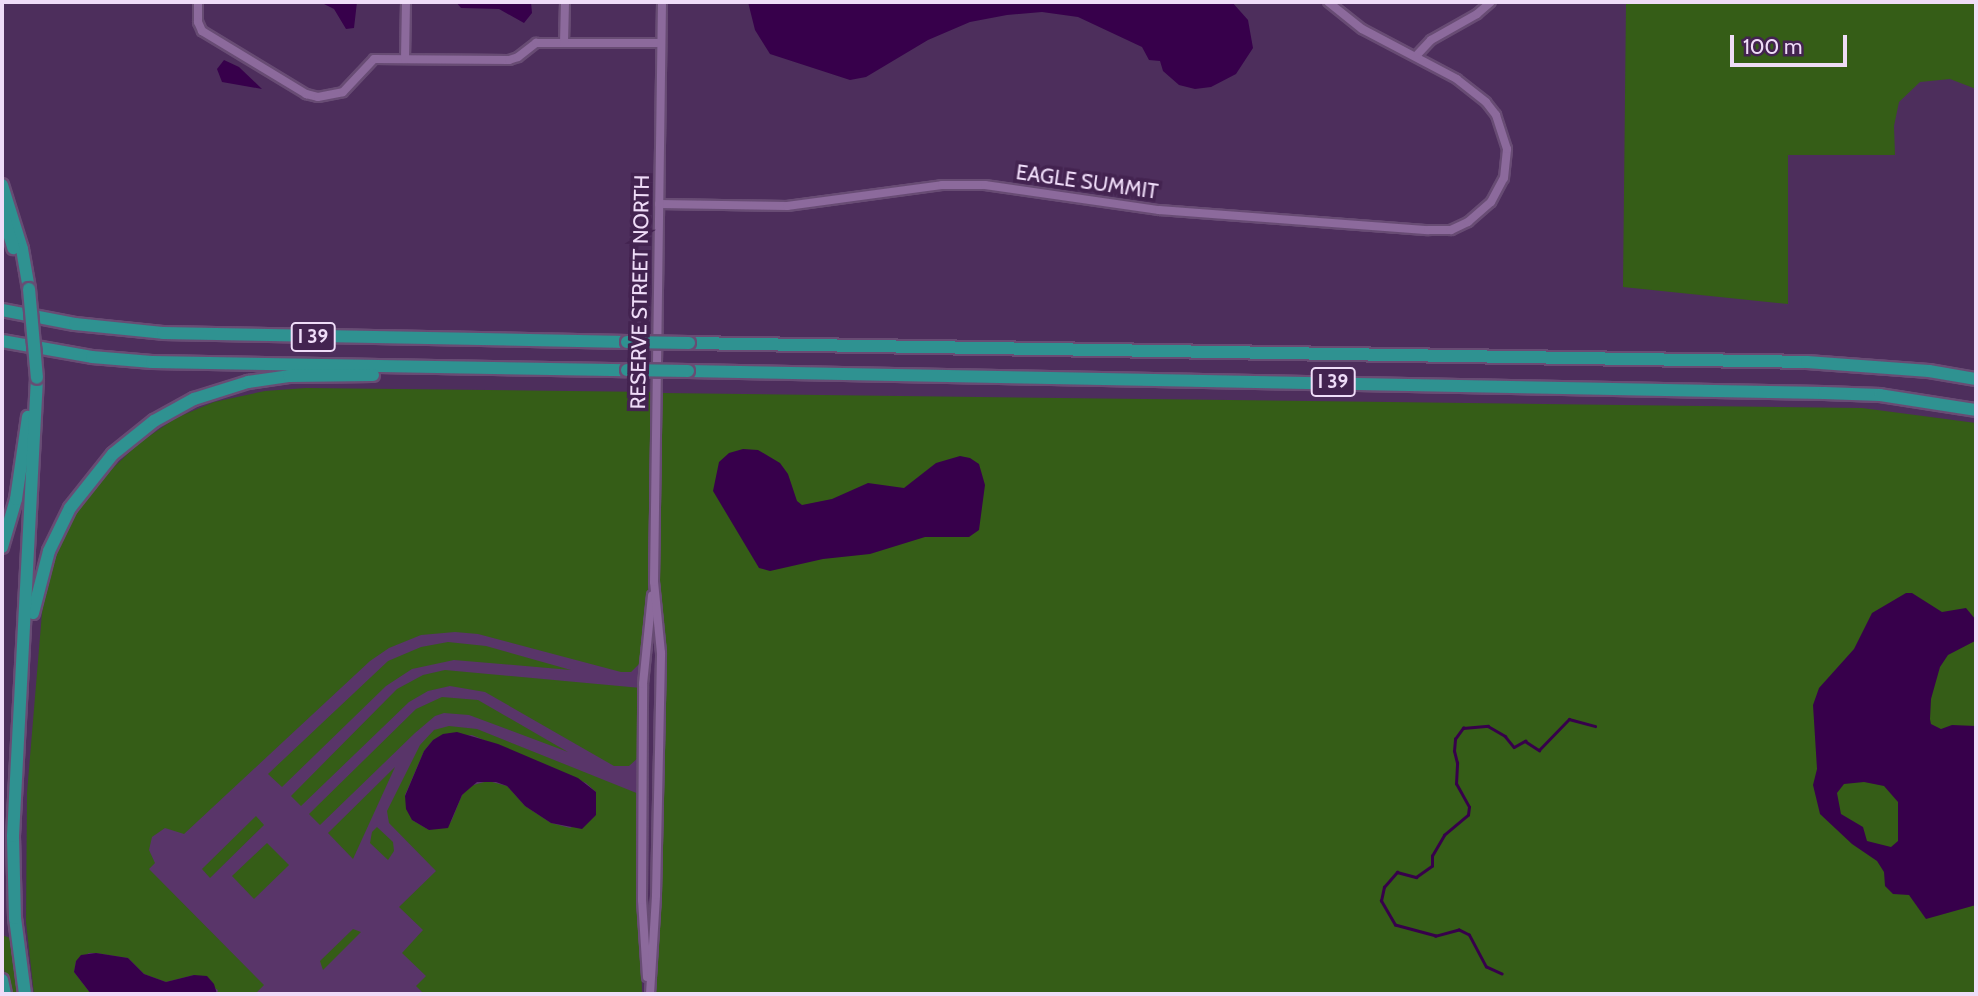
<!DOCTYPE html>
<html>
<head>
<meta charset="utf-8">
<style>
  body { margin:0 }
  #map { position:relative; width:1978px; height:996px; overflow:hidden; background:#4d2e5c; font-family:Cabin,sans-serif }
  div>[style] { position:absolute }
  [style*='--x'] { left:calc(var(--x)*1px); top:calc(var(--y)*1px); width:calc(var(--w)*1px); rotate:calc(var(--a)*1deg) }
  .built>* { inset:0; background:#593569 }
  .green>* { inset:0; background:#355d17 }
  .water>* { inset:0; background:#37004b }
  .stream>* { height:2.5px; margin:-1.25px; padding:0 1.25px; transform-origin:1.25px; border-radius:1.25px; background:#37004b }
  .roads { filter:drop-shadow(2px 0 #684c74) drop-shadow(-2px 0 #684c74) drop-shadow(0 2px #684c74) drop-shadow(0 -2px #684c74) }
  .minor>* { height:8px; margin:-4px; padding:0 4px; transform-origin:4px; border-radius:4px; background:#8c6a9c }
  .highway>* { height:12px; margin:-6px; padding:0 6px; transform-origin:6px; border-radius:6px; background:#2f9291 }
  .bridges { filter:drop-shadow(2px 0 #684c74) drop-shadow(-2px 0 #684c74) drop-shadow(0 2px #684c74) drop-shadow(0 -2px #684c74) }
  .highway-bridge>* { height:12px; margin:-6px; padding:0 6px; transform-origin:6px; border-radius:6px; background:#2f9291 }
  span { translate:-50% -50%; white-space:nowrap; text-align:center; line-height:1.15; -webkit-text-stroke:7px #432350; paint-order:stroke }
  .shield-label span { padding:2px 5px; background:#432350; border:2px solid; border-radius:5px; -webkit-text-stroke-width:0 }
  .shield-label { font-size:19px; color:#efdcf8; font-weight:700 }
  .street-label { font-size:21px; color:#efdcf8 }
  .frame { position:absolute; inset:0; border:4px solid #efdcf8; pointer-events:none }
  .scale { position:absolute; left:1730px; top:35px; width:117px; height:32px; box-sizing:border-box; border:4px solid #efdcf8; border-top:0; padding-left:9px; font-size:21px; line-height:24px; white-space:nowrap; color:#efdcf8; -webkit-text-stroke:5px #432350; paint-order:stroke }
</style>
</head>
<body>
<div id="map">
  <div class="built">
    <div style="clip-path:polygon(653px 392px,650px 568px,642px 654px,640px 741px,637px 904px,642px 994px,40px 994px,29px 910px)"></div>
  </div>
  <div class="green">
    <div style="clip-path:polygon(1626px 2px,1976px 2px,1976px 89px,1950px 79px,1920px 82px,1899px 102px,1894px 126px,1895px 155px,1788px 155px,1788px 304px,1623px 287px)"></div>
    <div style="clip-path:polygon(306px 388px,653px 392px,650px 568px,642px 661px,631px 672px,621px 672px,478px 634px,455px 632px,421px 635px,389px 648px,370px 661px,184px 834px,165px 828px,152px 837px,149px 850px,155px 863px,149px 869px,264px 985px,255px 994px,217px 994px,218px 990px,194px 975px,166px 982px,144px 974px,128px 958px,96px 953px,89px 953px,76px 961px,74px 972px,91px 994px,34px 994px,26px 922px,27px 793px,42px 613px,49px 572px,68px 526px,92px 491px,113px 468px,139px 443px,176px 418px,214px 402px,265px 391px)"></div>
    <div style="clip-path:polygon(663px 393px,1862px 408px,1976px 423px,1976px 994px,650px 994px,659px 686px,654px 582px)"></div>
    <div style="clip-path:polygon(448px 642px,486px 646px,571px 670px,454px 660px,412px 669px,386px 686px,282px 787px,268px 774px,388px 661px,421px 647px)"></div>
    <div style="clip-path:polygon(445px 670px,641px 688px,640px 756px,629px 766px,614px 766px,485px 692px,450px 686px,428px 691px,409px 702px,301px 806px,291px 796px,397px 689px,423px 675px)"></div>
    <div style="clip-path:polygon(442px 697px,478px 700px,568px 752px,469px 715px,444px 713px,435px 716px,415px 733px,320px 825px,309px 814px,416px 709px)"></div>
    <div style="clip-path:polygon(evenodd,449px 726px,477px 729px,639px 794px,642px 994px,424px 994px,416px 986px,426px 976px,402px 953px,423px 930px,399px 907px,436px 871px,389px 823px,387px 811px,420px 745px,434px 730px,449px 726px,472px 735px,586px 783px,596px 792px,596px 815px,570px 828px,551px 823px,525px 806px,507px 786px,488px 781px,470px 786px,462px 795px,451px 822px,429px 830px,412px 820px,405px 795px,424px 751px,433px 740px,472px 735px)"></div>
    <div style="clip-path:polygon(395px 767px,353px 859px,328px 833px)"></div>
    <div style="clip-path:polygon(256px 816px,264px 825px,210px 878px,202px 869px)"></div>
    <div style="clip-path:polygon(377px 827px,393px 842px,394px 851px,388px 860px,370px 843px,372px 832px)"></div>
    <div style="clip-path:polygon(267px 843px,289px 865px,254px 899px,232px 876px)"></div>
    <div style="clip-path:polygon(353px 929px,361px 932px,323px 970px,320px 961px)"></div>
    <div style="clip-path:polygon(2px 935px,13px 939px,21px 994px,10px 994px,2px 960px)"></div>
  </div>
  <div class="water">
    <div style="clip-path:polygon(320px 2px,357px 2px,354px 28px,346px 29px,334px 9px)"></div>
    <div style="clip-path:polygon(456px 2px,531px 2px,532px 13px,524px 23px,499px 9px,461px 8px)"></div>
    <div style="clip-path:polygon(748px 2px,1232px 2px,1248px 20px,1253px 48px,1236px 74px,1211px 87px,1195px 89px,1179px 85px,1163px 71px,1160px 61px,1149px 60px,1142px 47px,1078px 17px,1042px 12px,1007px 15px,970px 22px,928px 40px,866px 77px,850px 80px,770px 54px,755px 30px)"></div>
    <div style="clip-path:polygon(224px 60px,239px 67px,262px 89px,222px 82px,217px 69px)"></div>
    <div style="clip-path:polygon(743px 449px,758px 450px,780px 463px,788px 474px,797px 501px,802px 505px,832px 499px,868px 483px,904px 488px,936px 463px,960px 456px,970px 458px,979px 464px,985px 485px,979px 530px,969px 537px,925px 537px,870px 554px,823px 559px,770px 571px,759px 568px,713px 491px,719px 462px,729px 453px)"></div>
    <div style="clip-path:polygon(evenodd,1906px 593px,1912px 593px,1942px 612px,1966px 608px,1976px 620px,1975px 641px,1948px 655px,1940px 667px,1931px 699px,1930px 719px,1931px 724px,1941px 729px,1952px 725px,1976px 726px,1976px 905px,1926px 919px,1909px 895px,1893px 894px,1885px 886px,1884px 872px,1877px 861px,1852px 844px,1820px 814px,1813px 785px,1817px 769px,1813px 705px,1819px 688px,1854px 649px,1872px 613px,1906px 593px,1864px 782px,1884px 786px,1898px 802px,1898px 841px,1891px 847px,1867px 841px,1863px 827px,1841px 814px,1837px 793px,1844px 784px,1864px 782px)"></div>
    <div style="clip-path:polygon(457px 732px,498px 744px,578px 778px,596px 792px,596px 815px,582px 829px,551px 823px,525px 806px,507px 786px,496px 782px,477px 782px,462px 795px,448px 828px,429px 830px,412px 820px,406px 809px,405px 796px,424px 751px,433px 740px,443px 734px)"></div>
    <div style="clip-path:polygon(96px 953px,128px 958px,144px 974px,166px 982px,194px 975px,207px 976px,214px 984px,217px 994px,91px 994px,74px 972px,76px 961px,81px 955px)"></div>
  </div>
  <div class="stream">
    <div style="--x:1502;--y:974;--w:17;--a:-156"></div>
    <div style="--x:1486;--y:967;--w:36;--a:-118"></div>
    <div style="--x:1469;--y:935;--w:11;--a:-153"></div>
    <div style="--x:1459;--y:930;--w:24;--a:165"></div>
    <div style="--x:1436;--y:936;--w:42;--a:-165"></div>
    <div style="--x:1395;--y:925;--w:28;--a:-120"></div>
    <div style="--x:1381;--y:901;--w:14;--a:-78"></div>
    <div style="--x:1384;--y:887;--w:20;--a:-49"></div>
    <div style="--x:1397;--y:872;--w:20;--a:15"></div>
    <div style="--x:1416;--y:877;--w:19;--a:-35"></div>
    <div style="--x:1432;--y:866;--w:10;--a:-90"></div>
    <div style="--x:1432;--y:856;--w:24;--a:-60"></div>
    <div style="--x:1444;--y:835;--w:31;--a:-40"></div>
    <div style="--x:1468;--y:815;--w:8;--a:-83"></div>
    <div style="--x:1469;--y:807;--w:26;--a:-119"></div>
    <div style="--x:1456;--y:784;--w:21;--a:-87"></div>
    <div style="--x:1457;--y:763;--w:12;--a:-104"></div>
    <div style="--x:1454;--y:751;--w:12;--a:-85"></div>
    <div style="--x:1455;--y:739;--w:14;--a:-54"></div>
    <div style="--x:1463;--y:728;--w:25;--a:-5"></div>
    <div style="--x:1488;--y:726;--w:20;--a:30"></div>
    <div style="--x:1505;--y:736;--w:14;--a:51"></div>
    <div style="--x:1514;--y:747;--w:13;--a:-29"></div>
    <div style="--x:1525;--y:741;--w:17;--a:33"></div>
    <div style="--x:1539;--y:750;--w:43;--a:-45.9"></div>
    <div style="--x:1569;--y:719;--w:27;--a:15"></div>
  </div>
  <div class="roads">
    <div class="minor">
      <div style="--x:198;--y:2;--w:20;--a:90"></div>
      <div style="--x:198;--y:22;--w:10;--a:66"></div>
      <div style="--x:202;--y:31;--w:122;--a:31.2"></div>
      <div style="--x:306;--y:94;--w:12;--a:14"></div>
      <div style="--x:318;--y:97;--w:25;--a:-11"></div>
      <div style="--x:343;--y:92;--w:45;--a:-46.8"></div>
      <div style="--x:374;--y:59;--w:135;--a:0.4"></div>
      <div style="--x:509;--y:60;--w:9;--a:-18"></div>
      <div style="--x:518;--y:57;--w:23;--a:-38"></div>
      <div style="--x:536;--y:43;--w:125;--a:0"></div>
      <div style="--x:564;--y:43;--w:41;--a:-88.6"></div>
      <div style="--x:1416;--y:56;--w:22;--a:-47"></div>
      <div style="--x:1431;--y:40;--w:53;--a:-29.5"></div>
      <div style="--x:1477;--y:14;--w:18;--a:-41"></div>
      <div style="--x:405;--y:59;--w:57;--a:-89"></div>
      <div style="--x:659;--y:204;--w:128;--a:0.9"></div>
      <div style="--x:787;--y:206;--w:156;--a:-7.7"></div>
      <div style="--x:942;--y:185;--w:43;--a:0"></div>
      <div style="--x:985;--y:185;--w:176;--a:8.2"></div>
      <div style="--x:1159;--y:210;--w:270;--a:4.3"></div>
      <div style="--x:1428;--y:230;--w:23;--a:0"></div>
      <div style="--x:1451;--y:230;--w:19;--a:-25"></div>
      <div style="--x:1468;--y:222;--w:30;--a:-41"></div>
      <div style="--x:1491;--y:202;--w:27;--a:-62"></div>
      <div style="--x:1504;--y:178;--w:29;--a:-84"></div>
      <div style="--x:1507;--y:149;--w:36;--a:-108"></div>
      <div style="--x:1496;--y:115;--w:16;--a:-128"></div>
      <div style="--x:1486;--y:102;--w:37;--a:-142"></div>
      <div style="--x:1457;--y:79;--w:107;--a:-152.2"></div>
      <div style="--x:1362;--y:29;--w:43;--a:-141.5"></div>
      <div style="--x:647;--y:977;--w:77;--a:-93.7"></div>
      <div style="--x:642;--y:900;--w:216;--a:-89.7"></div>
      <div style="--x:643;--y:684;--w:89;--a:-84.2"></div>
      <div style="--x:650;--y:994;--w:99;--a:-86.5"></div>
      <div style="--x:656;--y:895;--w:242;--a:-88.8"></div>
      <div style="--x:661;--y:653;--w:71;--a:-95.6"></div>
      <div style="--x:654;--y:582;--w:580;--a:-89.21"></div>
    </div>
    <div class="highway">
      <div style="--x:2;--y:185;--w:67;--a:72.6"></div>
      <div style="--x:22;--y:249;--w:41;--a:80.1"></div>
      <div style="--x:2;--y:211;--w:39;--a:73"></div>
      <div style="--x:2;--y:310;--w:74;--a:10.9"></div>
      <div style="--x:75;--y:324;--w:88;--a:5.8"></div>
      <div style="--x:163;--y:333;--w:464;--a:1.1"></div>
      <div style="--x:2;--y:341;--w:91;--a:10.1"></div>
      <div style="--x:92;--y:357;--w:60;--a:4.8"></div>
      <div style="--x:152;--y:362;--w:475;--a:1"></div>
      <div style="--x:689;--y:343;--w:1118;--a:0.97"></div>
      <div style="--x:1807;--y:362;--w:122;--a:4.2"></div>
      <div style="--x:1929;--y:371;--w:48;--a:9.7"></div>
      <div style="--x:688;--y:371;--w:1136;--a:1.11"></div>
      <div style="--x:1824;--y:393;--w:56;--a:2"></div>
      <div style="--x:1880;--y:395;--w:97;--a:8.9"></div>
      <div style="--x:2;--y:547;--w:50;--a:-73.7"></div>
      <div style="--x:16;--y:499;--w:83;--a:-81.7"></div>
      <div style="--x:33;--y:613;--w:64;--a:-75.5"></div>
      <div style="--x:49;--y:551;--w:48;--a:-64"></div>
      <div style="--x:70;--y:508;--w:69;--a:-51.5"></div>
      <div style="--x:113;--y:454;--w:53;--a:-38.8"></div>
      <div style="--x:154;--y:421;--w:46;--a:-28.8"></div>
      <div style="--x:194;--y:399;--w:57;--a:-17.5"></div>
      <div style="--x:248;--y:382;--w:41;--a:-8.3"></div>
      <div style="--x:289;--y:376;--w:84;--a:-0.7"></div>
      <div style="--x:2;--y:980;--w:14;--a:78"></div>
      <div style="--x:25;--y:994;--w:77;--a:-97.5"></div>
      <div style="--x:15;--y:918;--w:82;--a:-91.4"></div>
      <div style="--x:13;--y:836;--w:459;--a:-87"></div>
    </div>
  </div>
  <div class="bridges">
    <div class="highway-bridge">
      <div style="--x:29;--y:289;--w:89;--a:84.9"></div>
      <div style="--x:627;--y:342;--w:62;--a:0.9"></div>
      <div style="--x:627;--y:370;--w:61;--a:0.9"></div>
    </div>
  </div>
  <div class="shield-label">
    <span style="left:313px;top:337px">I 39</span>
    <span style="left:1333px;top:382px">I 39</span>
  </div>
  <div class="street-label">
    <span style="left:1087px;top:182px;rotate:8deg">EAGLE SUMMIT</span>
    <span style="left:640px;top:292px;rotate:-89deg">RESERVE STREET NORTH</span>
  </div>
  <div class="frame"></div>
  <div class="scale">100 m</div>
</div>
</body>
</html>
